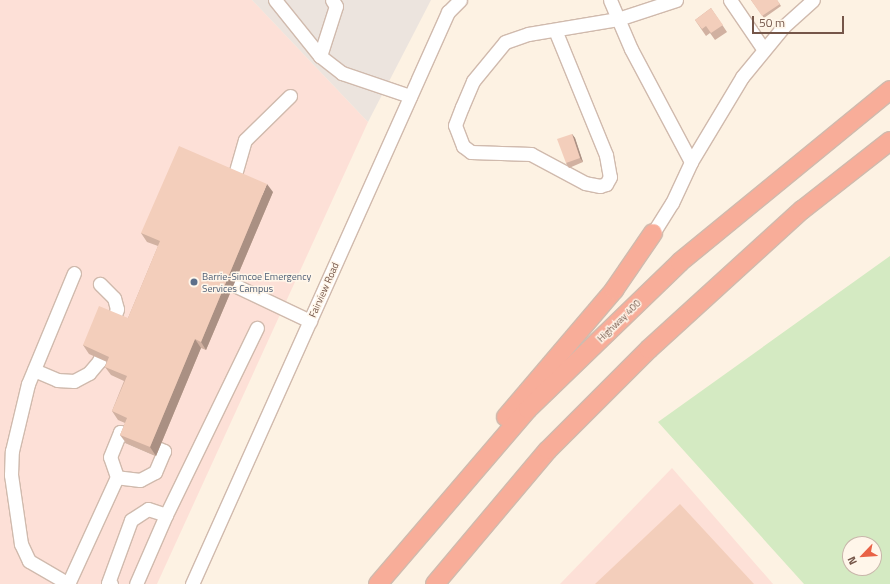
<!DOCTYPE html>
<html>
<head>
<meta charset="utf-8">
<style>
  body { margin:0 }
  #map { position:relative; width:890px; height:584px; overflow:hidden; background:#fdf2e3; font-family:"Titillium Web",sans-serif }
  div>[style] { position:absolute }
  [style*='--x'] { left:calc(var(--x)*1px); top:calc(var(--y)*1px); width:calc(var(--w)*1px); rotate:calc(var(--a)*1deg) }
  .commercial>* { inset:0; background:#fde0d7 }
  .industrial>* { inset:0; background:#ece4de }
  .green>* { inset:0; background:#d4eac2 }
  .roads { filter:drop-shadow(1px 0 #d0baad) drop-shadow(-1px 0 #d0baad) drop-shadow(0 1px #d0baad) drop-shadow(0 -1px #d0baad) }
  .minor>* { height:13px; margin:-6.5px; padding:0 6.5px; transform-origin:6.5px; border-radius:6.5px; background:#fff }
  .highway>* { height:18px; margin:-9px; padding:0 9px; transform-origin:9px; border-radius:9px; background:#f8ad99 }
  .wall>* { inset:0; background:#d1b1a1 }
  .shaded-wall>* { inset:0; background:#aa9083 }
  .building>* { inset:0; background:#f3cebb }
  .dots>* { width:11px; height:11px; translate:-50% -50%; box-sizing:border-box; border:2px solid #fff6ea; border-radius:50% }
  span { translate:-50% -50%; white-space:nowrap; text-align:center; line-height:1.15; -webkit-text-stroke:3px #fff6ea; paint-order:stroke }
  .service-label { font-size:10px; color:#4e5e75 }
  .left { translate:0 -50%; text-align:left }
  .street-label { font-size:10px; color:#755649 }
  .north { position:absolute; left:842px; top:536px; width:40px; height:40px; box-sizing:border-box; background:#fff6ea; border:1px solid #c8b6aa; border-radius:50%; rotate:245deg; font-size:11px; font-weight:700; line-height:16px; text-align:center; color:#755649 }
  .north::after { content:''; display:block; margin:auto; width:14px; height:18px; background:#e96246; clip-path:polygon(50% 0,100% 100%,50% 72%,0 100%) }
  .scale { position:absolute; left:752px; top:16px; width:92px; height:18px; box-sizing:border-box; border:2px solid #755649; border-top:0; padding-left:5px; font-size:12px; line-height:14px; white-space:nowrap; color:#755649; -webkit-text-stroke:3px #fff6ea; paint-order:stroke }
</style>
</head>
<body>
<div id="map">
  <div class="commercial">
    <div style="clip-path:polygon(0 0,252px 0,368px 122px,157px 584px,0 584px)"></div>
    <div style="clip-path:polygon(672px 468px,773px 584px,560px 584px)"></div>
  </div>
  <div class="industrial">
    <div style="clip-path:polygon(252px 0,431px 0,368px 122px)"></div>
  </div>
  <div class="green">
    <div style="clip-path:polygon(evenodd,890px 256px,890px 584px,804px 584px,658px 422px,890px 256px,850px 544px,874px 544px,874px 568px,850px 568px,850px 544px)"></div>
  </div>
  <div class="roads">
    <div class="minor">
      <div style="--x:275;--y:0;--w:72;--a:51.2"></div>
      <div style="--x:320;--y:56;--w:28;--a:38"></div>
      <div style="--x:342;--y:73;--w:72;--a:18.7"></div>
      <div style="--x:610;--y:0;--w:53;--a:66.8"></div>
      <div style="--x:631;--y:49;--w:128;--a:62"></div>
      <div style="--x:730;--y:0;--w:60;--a:55.8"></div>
      <div style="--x:555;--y:30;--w:135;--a:67.8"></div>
      <div style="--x:606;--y:155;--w:22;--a:80"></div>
      <div style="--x:610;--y:177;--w:8;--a:120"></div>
      <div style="--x:606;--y:184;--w:6;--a:162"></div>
      <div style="--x:600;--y:186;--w:15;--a:-169"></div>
      <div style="--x:585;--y:183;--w:61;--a:-151.8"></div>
      <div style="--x:531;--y:154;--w:60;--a:-178.1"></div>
      <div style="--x:471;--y:152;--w:10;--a:-143"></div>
      <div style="--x:463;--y:146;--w:22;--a:-111"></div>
      <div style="--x:455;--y:125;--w:19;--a:-69"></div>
      <div style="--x:462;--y:107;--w:28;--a:-67"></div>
      <div style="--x:473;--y:81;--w:50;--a:-50.6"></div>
      <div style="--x:505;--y:42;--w:24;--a:-19"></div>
      <div style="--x:528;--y:34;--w:91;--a:-9.5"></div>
      <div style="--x:618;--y:19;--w:61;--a:-18.1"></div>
      <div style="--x:320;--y:56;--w:52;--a:-72.3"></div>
      <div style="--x:336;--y:6;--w:7;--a:-124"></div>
      <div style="--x:236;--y:171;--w:32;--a:-74"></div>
      <div style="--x:245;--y:140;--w:63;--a:-44.4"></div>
      <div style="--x:653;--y:233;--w:36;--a:-58"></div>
      <div style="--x:672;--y:203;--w:45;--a:-65.1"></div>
      <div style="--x:691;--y:162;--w:99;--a:-59"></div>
      <div style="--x:742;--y:77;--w:65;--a:-50.6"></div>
      <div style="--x:783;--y:27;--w:40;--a:-42"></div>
      <div style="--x:236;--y:286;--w:82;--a:25.3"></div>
      <div style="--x:34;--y:370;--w:25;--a:23"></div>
      <div style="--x:57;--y:380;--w:17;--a:3"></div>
      <div style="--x:74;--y:381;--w:17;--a:-28"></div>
      <div style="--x:89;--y:373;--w:16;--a:-50"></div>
      <div style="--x:99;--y:361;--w:55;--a:-70.9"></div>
      <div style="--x:117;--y:309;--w:11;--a:-105"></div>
      <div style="--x:114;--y:298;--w:20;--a:-135"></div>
      <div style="--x:166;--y:515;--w:208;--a:-64.1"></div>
      <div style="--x:67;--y:583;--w:44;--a:-149.9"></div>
      <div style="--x:29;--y:561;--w:19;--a:-115"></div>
      <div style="--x:21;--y:544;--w:70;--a:-98.2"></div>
      <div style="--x:11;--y:475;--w:24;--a:-88"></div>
      <div style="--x:12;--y:451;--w:69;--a:-76.6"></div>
      <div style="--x:28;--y:384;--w:120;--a:-67.5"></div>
      <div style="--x:68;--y:584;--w:118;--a:-65.4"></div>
      <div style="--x:117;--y:477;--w:21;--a:-109"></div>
      <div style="--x:110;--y:457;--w:27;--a:-68"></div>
      <div style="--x:120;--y:432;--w:48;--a:23.4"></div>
      <div style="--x:164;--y:451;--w:23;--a:113"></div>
      <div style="--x:155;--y:472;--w:17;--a:152"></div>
      <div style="--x:140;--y:480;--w:23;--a:-173"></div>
      <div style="--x:111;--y:584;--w:3;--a:-162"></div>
      <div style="--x:108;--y:583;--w:67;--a:-69.9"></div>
      <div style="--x:131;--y:520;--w:20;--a:-33"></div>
      <div style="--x:148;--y:509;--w:19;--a:18"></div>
      <div style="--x:166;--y:515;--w:75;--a:113.5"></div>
      <div style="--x:192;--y:584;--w:627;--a:-65.89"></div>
      <div style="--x:448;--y:12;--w:17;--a:-45"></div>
    </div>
    <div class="highway">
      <div style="--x:506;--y:417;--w:167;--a:-49.6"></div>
      <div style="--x:614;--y:290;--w:69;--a:-55.6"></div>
      <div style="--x:378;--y:584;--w:230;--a:-49.4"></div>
      <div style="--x:528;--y:409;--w:211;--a:-44"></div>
      <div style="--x:680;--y:262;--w:271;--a:-39.3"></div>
      <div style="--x:435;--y:584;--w:175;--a:-49.9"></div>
      <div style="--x:548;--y:450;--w:143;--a:-45"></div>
      <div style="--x:649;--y:349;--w:207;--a:-42.3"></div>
      <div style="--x:802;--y:210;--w:112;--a:-38.1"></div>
    </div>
  </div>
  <div class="wall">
    <div style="clip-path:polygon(751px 0,777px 0,781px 6px,764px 18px)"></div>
    <div style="clip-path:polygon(711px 8px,727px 32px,715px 40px,710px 33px,706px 36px,695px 20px)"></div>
    <div style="clip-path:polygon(572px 134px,575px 138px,583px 162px,569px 168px,566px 163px)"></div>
    <div style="clip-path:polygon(273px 192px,206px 350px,201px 348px,156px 456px,126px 443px,120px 435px,125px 423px,118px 420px,112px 411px,124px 381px,111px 375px,105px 367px,107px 362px,89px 354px,83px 345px,128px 318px,158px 246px,147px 242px,141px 233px)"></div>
  </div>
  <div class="shaded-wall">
    <div style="clip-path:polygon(572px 134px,575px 138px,583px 162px,580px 158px)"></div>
    <div style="clip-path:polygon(267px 184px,273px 192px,206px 350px,201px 342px)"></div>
    <div style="clip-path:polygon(195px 339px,201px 348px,156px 456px,150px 447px)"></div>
  </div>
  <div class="building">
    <div style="clip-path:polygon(751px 0,777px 0,780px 4px,762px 16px)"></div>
    <div style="clip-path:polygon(711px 8px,723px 25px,711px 33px,706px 26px,702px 29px,695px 20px)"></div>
    <div style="clip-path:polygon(572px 134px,580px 158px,566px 163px,557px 139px)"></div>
    <div style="clip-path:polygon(179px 146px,267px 184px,201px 342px,195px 339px,150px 447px,120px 435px,127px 418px,112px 411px,127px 376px,105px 367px,109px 357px,83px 345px,99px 306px,128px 318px,160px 241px,141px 233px)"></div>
    <div style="clip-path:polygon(680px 504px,754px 584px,595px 584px)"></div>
  </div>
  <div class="dots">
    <div style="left:194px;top:282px;background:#5c6f8a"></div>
  </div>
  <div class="service-label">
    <span class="left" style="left:202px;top:282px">Barrie-Simcoe Emergency<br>Services Campus</span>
  </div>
  <div class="street-label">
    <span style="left:324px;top:290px;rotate:-66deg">Fairview Road</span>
    <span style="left:619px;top:321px;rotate:-44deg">Highway 400</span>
  </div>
  <div class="north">N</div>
  <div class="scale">50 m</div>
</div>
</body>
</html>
